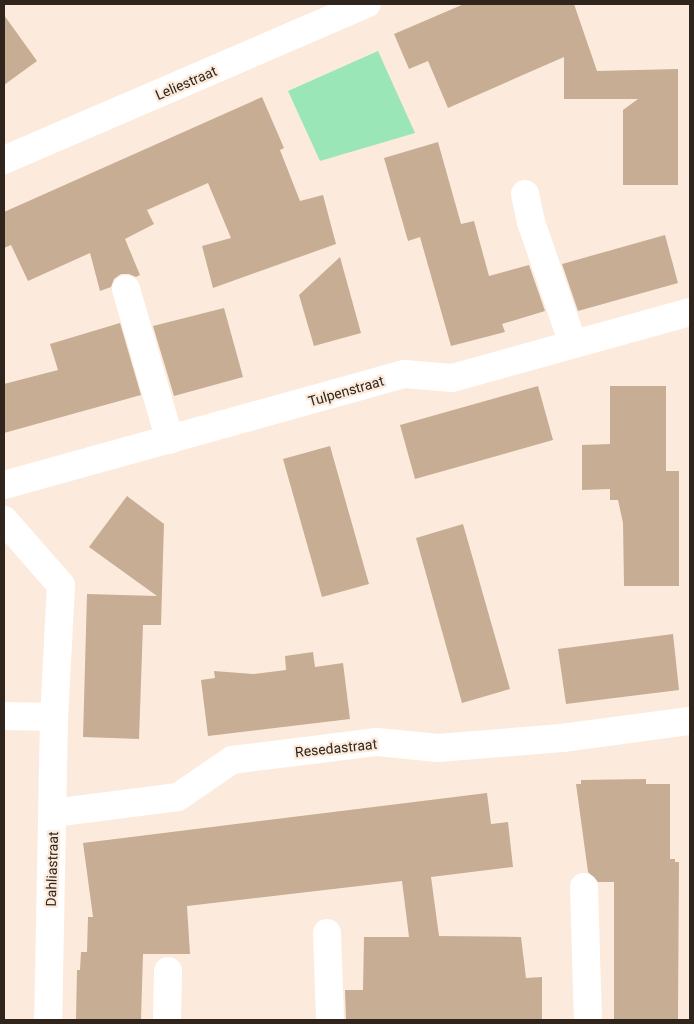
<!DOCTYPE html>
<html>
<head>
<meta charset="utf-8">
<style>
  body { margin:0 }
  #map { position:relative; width:694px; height:1024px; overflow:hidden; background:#fcebdc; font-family:Roboto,sans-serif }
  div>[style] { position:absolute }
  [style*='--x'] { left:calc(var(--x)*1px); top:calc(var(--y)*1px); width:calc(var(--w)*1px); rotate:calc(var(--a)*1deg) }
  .green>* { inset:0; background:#9ae6b6 }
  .building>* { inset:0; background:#c7ad94 }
  .minor>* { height:28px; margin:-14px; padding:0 14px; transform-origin:14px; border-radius:14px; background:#fff }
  span { translate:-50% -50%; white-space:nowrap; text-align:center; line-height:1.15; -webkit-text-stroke:4.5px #fcebdc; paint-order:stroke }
  .street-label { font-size:14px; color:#2f251c }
  .frame { position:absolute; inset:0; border:5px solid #2f251c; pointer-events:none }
</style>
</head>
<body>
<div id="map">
  <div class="green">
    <div style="clip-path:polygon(378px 51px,415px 133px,320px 161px,288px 91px)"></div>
  </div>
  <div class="building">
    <div style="clip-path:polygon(464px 4px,574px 4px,597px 71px,678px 69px,678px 185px,623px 185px,623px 110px,638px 99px,564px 99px,564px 57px,448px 108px,428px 61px,409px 69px,394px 34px)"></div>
    <div style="clip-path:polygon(4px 15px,37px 61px,4px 85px)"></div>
    <div style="clip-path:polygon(262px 97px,284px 148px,280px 150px,300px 201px,323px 195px,336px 244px,213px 288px,202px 246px,231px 238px,208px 183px,147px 210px,154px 224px,125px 239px,140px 275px,136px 277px,129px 274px,121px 274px,114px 279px,111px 287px,100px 291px,90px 253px,28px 281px,11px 245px,4px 248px,4px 212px)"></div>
    <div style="clip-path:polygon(438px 142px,461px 224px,474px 221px,489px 276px,529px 265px,545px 311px,502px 324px,505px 332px,451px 346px,420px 237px,408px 241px,384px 158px)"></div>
    <div style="clip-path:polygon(665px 235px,678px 283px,578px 311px,562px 264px)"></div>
    <div style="clip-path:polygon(340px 257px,361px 333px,314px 346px,299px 295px)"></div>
    <div style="clip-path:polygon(224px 308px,243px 377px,174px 396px,153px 326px)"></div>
    <div style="clip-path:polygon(120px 323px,141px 395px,4px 433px,4px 384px,58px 370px,50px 344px)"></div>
    <div style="clip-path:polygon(538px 386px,553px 440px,415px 479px,400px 425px)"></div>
    <div style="clip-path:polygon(610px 386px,666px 386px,666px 471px,679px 471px,679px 586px,624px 586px,623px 523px,618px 500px,610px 500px,610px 489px,582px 490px,582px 445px,610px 444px)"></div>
    <div style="clip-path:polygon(330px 446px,369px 584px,322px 597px,283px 459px)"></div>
    <div style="clip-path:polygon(127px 496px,164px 524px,161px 625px,143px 625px,139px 739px,83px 737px,87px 594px,157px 596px,89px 547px)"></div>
    <div style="clip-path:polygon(463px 524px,510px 689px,462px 703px,416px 538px)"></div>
    <div style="clip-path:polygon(673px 634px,679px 690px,566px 704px,558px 649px)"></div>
    <div style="clip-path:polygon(313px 652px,315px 667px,343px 663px,350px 719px,208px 736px,201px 680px,215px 678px,214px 671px,253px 674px,286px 670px,285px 656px)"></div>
    <div style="clip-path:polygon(646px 779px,646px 784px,670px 784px,670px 859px,675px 859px,675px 862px,679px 862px,678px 1020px,614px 1020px,614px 882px,598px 882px,588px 872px,576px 784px,581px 784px,581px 780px)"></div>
    <div style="clip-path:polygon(487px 793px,491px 824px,508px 822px,513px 867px,431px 877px,439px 936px,521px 937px,526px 978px,542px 977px,542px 1020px,346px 1020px,345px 990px,363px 990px,364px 937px,409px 937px,402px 881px,187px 906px,190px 954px,143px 954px,141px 1020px,76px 1020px,77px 970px,80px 970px,81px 952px,87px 952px,88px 917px,93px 917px,83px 843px)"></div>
  </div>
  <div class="minor">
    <div style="--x:4;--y:160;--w:395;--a:-23.3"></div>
    <div style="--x:525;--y:194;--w:29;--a:78"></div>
    <div style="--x:531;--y:222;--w:129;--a:71"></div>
    <div style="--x:126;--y:289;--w:157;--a:73.8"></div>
    <div style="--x:4;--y:485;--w:416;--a:-15.5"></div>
    <div style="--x:405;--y:374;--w:47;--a:4.9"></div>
    <div style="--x:452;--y:378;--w:247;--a:-15.5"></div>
    <div style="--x:4;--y:520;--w:86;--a:48.8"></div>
    <div style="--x:61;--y:585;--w:132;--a:93"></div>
    <div style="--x:54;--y:717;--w:303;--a:91.1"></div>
    <div style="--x:4;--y:716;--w:50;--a:1.1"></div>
    <div style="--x:53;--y:813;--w:126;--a:-7.3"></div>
    <div style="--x:178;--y:797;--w:65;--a:-34.4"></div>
    <div style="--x:232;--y:760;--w:146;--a:-7.1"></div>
    <div style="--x:377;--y:742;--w:61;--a:5.6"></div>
    <div style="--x:438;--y:748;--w:124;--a:-4.6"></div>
    <div style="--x:562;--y:738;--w:129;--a:-7.6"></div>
    <div style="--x:584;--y:887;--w:133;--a:88.3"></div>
    <div style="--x:327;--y:933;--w:87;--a:88"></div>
    <div style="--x:167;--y:1020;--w:49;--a:-88.8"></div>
  </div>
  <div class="street-label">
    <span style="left:186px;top:83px;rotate:-23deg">Leliestraat</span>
    <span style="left:346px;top:391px;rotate:-16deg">Tulpenstraat</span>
    <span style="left:336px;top:748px;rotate:-6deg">Resedastraat</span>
    <span style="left:52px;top:869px;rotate:-88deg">Dahliastraat</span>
  </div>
  <div class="frame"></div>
</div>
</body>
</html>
